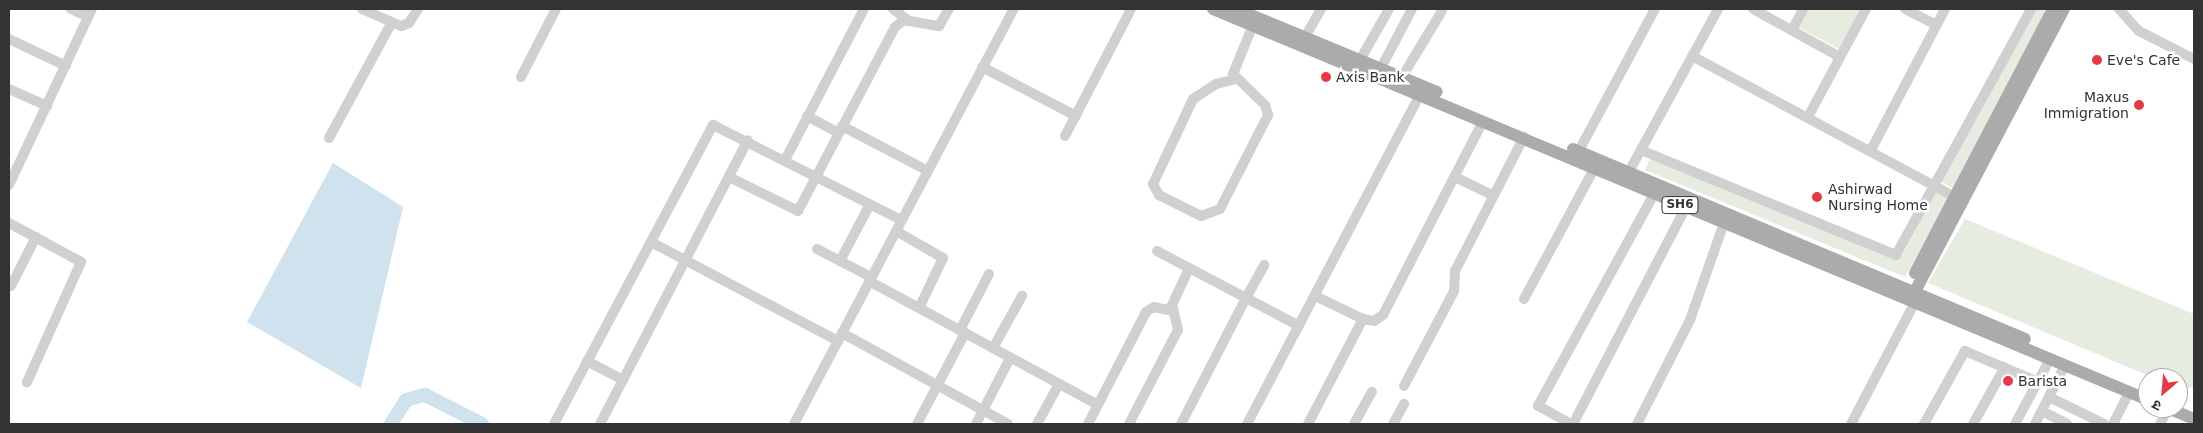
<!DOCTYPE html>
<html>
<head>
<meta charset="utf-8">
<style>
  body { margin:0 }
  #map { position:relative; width:2203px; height:433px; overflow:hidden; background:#fff; font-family:"DejaVu Sans","Noto Sans Devanagari",sans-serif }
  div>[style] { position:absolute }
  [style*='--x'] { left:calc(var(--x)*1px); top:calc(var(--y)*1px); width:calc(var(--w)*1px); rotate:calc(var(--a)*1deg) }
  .green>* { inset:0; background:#e6ecdf }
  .water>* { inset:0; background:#cfe2ee }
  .river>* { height:14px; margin:-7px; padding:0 7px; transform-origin:7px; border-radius:7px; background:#cfe2ee }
  .minor>* { height:10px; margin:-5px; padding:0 5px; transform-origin:5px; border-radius:5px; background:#d0d0d0 }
  .major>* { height:12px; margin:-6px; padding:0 6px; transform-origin:6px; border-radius:6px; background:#ababab }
  .dots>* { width:14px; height:14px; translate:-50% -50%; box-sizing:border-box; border:2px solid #fff; border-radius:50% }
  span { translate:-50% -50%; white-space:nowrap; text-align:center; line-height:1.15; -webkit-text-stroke:5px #fff; paint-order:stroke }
  .shield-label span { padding:1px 4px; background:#fff; border:1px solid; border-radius:4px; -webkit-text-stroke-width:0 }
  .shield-label { font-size:12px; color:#333; font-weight:700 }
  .poi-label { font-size:14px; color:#333 }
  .left { translate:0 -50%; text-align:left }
  .right { translate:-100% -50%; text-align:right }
  .frame { position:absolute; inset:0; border:10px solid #333; pointer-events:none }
  .north { position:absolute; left:2138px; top:368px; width:50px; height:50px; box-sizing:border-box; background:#fff; border:1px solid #adadad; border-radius:50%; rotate:207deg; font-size:14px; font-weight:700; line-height:20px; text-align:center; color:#333 }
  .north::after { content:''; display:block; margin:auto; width:18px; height:22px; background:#e63946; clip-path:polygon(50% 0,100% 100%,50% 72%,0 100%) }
</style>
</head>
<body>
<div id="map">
  <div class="green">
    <div style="clip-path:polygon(1808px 9px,1861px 9px,1839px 49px,1798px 27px)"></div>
    <div style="clip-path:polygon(2035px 9px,2047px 11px,1953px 188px,1941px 182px)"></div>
    <div style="clip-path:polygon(1653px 152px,1902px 256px,1937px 189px,1950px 195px,1905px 277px,1645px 170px)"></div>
    <div style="clip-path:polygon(1965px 219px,2194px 314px,2194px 386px,2183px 390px,2178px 388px,2178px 378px,2154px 378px,1928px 283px)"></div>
  </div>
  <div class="water">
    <div style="clip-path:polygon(333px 163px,403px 207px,361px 388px,247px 322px)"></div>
  </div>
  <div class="river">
    <div style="--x:391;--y:424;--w:28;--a:-58"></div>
    <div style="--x:406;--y:400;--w:20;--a:-15"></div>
    <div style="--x:425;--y:395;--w:64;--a:27"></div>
  </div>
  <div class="minor">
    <div style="--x:71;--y:9;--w:19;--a:25"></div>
    <div style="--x:362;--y:9;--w:43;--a:23.6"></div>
    <div style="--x:401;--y:26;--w:9;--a:-21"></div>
    <div style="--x:409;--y:23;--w:17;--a:-57"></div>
    <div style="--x:893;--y:9;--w:20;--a:37"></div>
    <div style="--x:1753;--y:9;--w:99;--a:28.9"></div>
    <div style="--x:1905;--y:9;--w:35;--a:27"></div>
    <div style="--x:2119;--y:9;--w:30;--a:48"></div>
    <div style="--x:2139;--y:31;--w:62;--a:27"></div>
    <div style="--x:1792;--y:30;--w:24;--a:-62"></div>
    <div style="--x:1305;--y:37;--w:32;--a:-60"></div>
    <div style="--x:9;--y:39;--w:63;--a:25.3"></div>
    <div style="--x:1692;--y:56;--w:304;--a:28.2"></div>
    <div style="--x:1360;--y:60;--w:59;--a:-60.4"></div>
    <div style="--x:982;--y:67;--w:106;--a:27.5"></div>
    <div style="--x:1381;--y:68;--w:67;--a:-62.3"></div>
    <div style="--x:521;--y:77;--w:76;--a:-62.8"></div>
    <div style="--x:1402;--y:77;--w:77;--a:-58.8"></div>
    <div style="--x:1236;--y:79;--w:21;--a:166"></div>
    <div style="--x:1216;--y:84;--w:27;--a:147"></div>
    <div style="--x:1193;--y:99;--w:94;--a:115.2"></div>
    <div style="--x:1153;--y:184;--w:13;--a:61"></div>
    <div style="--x:1159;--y:195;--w:47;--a:26.6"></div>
    <div style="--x:1201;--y:216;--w:20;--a:-20"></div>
    <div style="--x:1220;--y:209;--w:106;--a:-62.9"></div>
    <div style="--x:1268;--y:115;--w:10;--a:-107"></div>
    <div style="--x:1265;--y:105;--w:45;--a:-135.9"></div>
    <div style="--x:1233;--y:74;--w:53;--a:-67.8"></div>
    <div style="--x:9;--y:89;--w:42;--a:24.1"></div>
    <div style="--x:807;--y:116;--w:36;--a:28"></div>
    <div style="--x:1808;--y:117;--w:123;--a:-61.8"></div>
    <div style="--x:842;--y:126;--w:97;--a:27.6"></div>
    <div style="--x:1065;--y:136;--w:143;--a:-62.5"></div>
    <div style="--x:329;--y:138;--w:130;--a:-61.5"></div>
    <div style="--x:1641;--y:150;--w:276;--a:22.4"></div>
    <div style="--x:1896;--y:255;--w:281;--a:-61.2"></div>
    <div style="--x:1871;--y:150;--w:159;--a:-62.3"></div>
    <div style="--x:1575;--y:158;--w:169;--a:-61.8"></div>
    <div style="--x:785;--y:160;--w:170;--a:-62.4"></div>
    <div style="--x:729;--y:177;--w:77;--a:26.2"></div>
    <div style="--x:798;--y:211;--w:208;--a:-62.2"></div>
    <div style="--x:895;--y:27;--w:11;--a:-38"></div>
    <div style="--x:904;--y:20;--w:36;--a:10"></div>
    <div style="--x:939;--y:26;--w:20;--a:-60"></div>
    <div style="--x:1455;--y:177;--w:43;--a:26"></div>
    <div style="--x:1625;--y:179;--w:194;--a:-61.3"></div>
    <div style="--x:9;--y:185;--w:195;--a:-64.8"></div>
    <div style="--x:9;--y:223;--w:82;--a:28.4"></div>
    <div style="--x:81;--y:262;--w:132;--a:114.2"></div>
    <div style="--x:896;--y:231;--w:54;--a:29.9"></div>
    <div style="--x:943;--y:258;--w:55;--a:115.6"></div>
    <div style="--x:651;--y:242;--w:212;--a:27.9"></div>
    <div style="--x:817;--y:249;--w:61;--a:27.4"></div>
    <div style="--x:1157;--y:251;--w:101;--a:27.8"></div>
    <div style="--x:1246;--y:298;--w:38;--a:-61"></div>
    <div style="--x:840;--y:261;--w:64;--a:-62.2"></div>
    <div style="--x:869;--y:281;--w:260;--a:28.4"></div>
    <div style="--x:11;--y:286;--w:55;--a:-63"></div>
    <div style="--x:1524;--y:299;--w:150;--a:-61.7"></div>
    <div style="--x:1363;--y:319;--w:11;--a:10"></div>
    <div style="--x:1374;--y:321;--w:11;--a:-34"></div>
    <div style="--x:1383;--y:315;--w:218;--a:-62.7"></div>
    <div style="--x:960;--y:330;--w:63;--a:-62.6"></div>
    <div style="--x:842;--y:333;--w:189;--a:28.7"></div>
    <div style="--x:993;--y:348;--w:60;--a:-60.9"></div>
    <div style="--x:587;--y:361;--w:41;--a:27.8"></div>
    <div style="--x:1404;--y:386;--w:107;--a:-62.2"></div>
    <div style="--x:1454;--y:291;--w:20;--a:-87"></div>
    <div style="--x:1455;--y:271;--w:151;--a:-62.8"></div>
    <div style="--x:2049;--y:397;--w:61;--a:26.1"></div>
    <div style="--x:2042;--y:411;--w:28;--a:27"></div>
    <div style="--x:554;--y:424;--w:339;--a:-62"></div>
    <div style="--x:713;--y:125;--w:211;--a:26.8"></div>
    <div style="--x:600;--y:424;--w:320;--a:-62.5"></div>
    <div style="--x:794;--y:424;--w:470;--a:-62.1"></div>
    <div style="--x:917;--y:424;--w:103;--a:-62.2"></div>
    <div style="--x:976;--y:424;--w:74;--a:-62.7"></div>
    <div style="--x:1037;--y:424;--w:46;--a:-61.2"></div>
    <div style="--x:1088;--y:424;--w:126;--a:-62.6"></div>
    <div style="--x:1146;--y:312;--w:9;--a:-32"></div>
    <div style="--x:1154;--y:307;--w:19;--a:12"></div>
    <div style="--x:1129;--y:424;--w:106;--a:-62.5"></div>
    <div style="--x:1178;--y:330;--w:26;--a:-103"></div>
    <div style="--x:1172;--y:305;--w:40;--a:-65"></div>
    <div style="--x:1181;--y:424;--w:142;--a:-62.7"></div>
    <div style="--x:1246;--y:298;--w:60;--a:27.8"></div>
    <div style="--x:1247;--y:424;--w:373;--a:-62.3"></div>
    <div style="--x:1308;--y:424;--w:119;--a:-62.4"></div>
    <div style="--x:1363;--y:319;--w:53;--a:-154.4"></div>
    <div style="--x:1354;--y:424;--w:37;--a:-61"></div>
    <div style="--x:1393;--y:424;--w:23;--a:-61"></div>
    <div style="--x:1571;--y:424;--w:38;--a:-151"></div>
    <div style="--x:1538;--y:406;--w:242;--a:-61.3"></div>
    <div style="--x:1573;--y:424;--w:245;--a:-62.5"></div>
    <div style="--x:1637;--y:424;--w:117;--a:-63"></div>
    <div style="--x:1690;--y:320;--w:103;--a:-70.7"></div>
    <div style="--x:1851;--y:424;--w:138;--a:-62.3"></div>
    <div style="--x:1924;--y:424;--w:84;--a:-60.7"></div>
    <div style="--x:1965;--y:351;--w:79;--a:23"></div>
    <div style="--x:1973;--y:424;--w:65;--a:-60.7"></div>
    <div style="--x:2015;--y:424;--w:74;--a:-61.7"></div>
    <div style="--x:2035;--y:424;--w:66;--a:-63"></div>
    <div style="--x:2113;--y:424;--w:36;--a:-63"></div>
    <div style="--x:2160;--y:424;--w:18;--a:-63"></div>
  </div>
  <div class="major">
    <div style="--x:1213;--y:9;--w:1013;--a:22.69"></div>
    <div style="--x:1236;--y:9;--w:217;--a:22.4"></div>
    <div style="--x:1573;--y:149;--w:490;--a:22.8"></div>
    <div style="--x:1915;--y:273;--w:298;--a:-62.4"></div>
    <div style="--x:1911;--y:299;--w:328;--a:-62.2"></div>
    <div style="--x:2168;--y:408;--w:28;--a:23"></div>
  </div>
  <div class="dots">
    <div style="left:2097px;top:60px;background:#e63946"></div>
    <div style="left:1326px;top:77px;background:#e63946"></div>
    <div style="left:2139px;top:105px;background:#e63946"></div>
    <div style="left:1817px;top:197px;background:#e63946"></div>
    <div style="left:2008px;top:381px;background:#e63946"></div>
  </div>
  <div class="shield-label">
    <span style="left:1680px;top:205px">SH6</span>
  </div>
  <div class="poi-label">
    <span class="left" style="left:2107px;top:60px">Eve's Cafe</span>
    <span class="left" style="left:1336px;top:77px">Axis Bank</span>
    <span class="right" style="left:2129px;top:105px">Maxus<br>Immigration</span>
    <span class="left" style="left:1828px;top:197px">Ashirwad<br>Nursing Home</span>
    <span class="left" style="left:2018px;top:381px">Barista</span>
  </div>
  <div class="frame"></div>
  <div class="north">उ</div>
</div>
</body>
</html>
